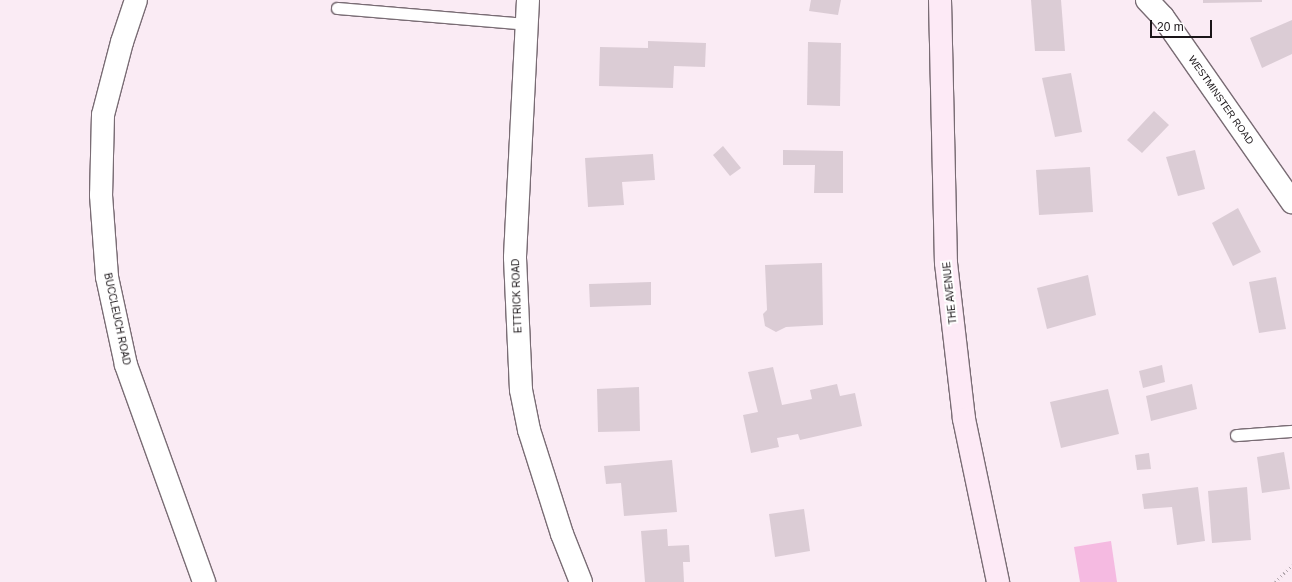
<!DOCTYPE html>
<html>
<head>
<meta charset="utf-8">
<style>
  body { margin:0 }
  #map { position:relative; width:1292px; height:582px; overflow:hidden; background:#faebf4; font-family:Helvetica,sans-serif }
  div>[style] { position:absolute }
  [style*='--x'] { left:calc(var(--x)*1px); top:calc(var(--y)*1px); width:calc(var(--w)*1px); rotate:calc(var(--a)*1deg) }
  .green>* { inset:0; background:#f5bae1 }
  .building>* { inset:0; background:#dbccd5 }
  .path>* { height:2.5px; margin-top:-1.25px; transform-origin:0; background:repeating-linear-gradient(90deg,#b2a7ae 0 1px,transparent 0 4px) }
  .roads { filter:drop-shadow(1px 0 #796c74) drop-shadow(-1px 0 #796c74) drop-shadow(0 1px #796c74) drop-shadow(0 -1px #796c74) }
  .lane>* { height:11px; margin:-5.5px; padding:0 5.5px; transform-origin:5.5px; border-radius:5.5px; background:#fff }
  .street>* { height:22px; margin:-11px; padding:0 11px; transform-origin:11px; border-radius:11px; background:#fff }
  .secondary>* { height:22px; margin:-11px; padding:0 11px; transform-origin:11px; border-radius:11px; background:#fdeaf6 }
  span { translate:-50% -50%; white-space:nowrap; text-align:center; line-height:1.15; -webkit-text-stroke:4px #fff; paint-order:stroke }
  .street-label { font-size:10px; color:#1a1518 }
  .scale { position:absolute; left:1150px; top:20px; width:62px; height:18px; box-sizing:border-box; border:2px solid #1a1518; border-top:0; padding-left:5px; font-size:12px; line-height:14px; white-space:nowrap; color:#1a1518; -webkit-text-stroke:3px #fff; paint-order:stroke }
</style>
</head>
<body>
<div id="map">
  <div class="green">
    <div style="clip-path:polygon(1111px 541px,1117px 582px,1080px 582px,1074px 547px)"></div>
  </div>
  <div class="building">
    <div style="clip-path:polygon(811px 0,841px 0,838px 15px,809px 11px)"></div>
    <div style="clip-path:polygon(1031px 0,1061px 0,1065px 51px,1035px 51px)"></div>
    <div style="clip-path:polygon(1203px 0,1262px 0,1262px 2px,1203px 3px)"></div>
    <div style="clip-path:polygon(1292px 20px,1292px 54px,1262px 68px,1250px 38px)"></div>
    <div style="clip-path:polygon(648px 41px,706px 43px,705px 67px,674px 66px,673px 88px,599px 86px,600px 47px,648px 48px)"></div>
    <div style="clip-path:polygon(808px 42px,841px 43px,840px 106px,807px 105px)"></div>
    <div style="clip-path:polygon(1071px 73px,1082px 132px,1055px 137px,1042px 78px)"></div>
    <div style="clip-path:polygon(1154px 111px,1169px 125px,1142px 153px,1127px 140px)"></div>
    <div style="clip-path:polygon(723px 146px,741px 168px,730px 176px,713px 155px)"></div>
    <div style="clip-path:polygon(783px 150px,843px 151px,843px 193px,814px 193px,815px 165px,783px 165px)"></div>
    <div style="clip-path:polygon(1195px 150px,1205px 189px,1178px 196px,1166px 157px)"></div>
    <div style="clip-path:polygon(653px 154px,655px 180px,622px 182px,624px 205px,588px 207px,585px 158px)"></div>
    <div style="clip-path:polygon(1090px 167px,1093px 212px,1039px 215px,1036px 170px)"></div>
    <div style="clip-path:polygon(1238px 208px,1261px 252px,1233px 266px,1212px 223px)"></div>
    <div style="clip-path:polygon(822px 263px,823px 325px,786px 327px,776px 332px,765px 326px,763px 314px,767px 310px,765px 265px)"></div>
    <div style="clip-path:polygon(1088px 275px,1096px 315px,1047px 329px,1037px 288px)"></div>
    <div style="clip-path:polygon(1276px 277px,1286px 329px,1259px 333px,1249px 282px)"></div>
    <div style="clip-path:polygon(651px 282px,651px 305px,590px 307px,589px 284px)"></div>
    <div style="clip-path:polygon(1162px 365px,1165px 382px,1143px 388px,1139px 371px)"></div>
    <div style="clip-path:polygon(773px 367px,782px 405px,812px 399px,810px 390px,837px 384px,840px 396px,855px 393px,862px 426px,800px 440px,798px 434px,777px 438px,779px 447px,751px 453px,743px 415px,758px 412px,748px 372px)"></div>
    <div style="clip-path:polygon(1192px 384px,1197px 409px,1151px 421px,1146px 396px)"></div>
    <div style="clip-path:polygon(639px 387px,640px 431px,598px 432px,597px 389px)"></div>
    <div style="clip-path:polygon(1108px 389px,1119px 434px,1061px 448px,1050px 402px)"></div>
    <div style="clip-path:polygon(1284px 452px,1290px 489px,1262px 493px,1257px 457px)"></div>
    <div style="clip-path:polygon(1149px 453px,1151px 469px,1137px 470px,1135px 455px)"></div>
    <div style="clip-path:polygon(672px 460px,677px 512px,624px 516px,621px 483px,606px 484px,604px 466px)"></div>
    <div style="clip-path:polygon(1198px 487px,1205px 541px,1177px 545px,1172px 507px,1144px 509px,1142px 494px)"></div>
    <div style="clip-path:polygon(1247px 487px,1251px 540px,1212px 543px,1208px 491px)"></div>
    <div style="clip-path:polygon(804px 509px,810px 551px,775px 557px,769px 514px)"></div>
    <div style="clip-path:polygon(667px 529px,668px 546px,689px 545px,690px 562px,683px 562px,684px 582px,645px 582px,641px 531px)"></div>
  </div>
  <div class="path">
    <div style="--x:1275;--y:582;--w:24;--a:-45"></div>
  </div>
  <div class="roads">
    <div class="lane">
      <div style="--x:337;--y:8;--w:190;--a:4.8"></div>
      <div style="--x:1236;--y:435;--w:56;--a:-4.1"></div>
    </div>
    <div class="street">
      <div style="--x:136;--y:0;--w:44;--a:108.4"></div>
      <div style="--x:122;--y:42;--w:75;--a:104.6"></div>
      <div style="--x:103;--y:115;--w:80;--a:91.4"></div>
      <div style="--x:101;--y:195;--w:82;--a:85.8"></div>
      <div style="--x:107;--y:277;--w:90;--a:77.8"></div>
      <div style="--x:126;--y:365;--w:231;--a:70.2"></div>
      <div style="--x:528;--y:0;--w:258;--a:92.9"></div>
      <div style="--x:515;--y:258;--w:132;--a:87.4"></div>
      <div style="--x:521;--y:390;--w:41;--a:78.7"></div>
      <div style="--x:529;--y:430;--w:109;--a:72.4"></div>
      <div style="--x:562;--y:534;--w:52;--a:68.4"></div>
      <div style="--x:1147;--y:0;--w:23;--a:47"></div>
      <div style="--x:1163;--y:17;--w:226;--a:55.1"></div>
    </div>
    <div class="secondary">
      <div style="--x:940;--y:0;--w:263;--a:88.7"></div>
      <div style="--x:946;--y:263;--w:157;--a:83.4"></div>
      <div style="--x:964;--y:419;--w:167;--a:78.2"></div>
    </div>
  </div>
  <div class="street-label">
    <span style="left:1221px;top:100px;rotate:55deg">WESTMINSTER ROAD</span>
    <span style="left:950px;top:293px;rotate:-96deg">THE AVENUE</span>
    <span style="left:517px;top:296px;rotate:-92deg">ETTRICK ROAD</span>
    <span style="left:117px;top:319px;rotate:78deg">BUCCLEUCH ROAD</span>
  </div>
  <div class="scale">20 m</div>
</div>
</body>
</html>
